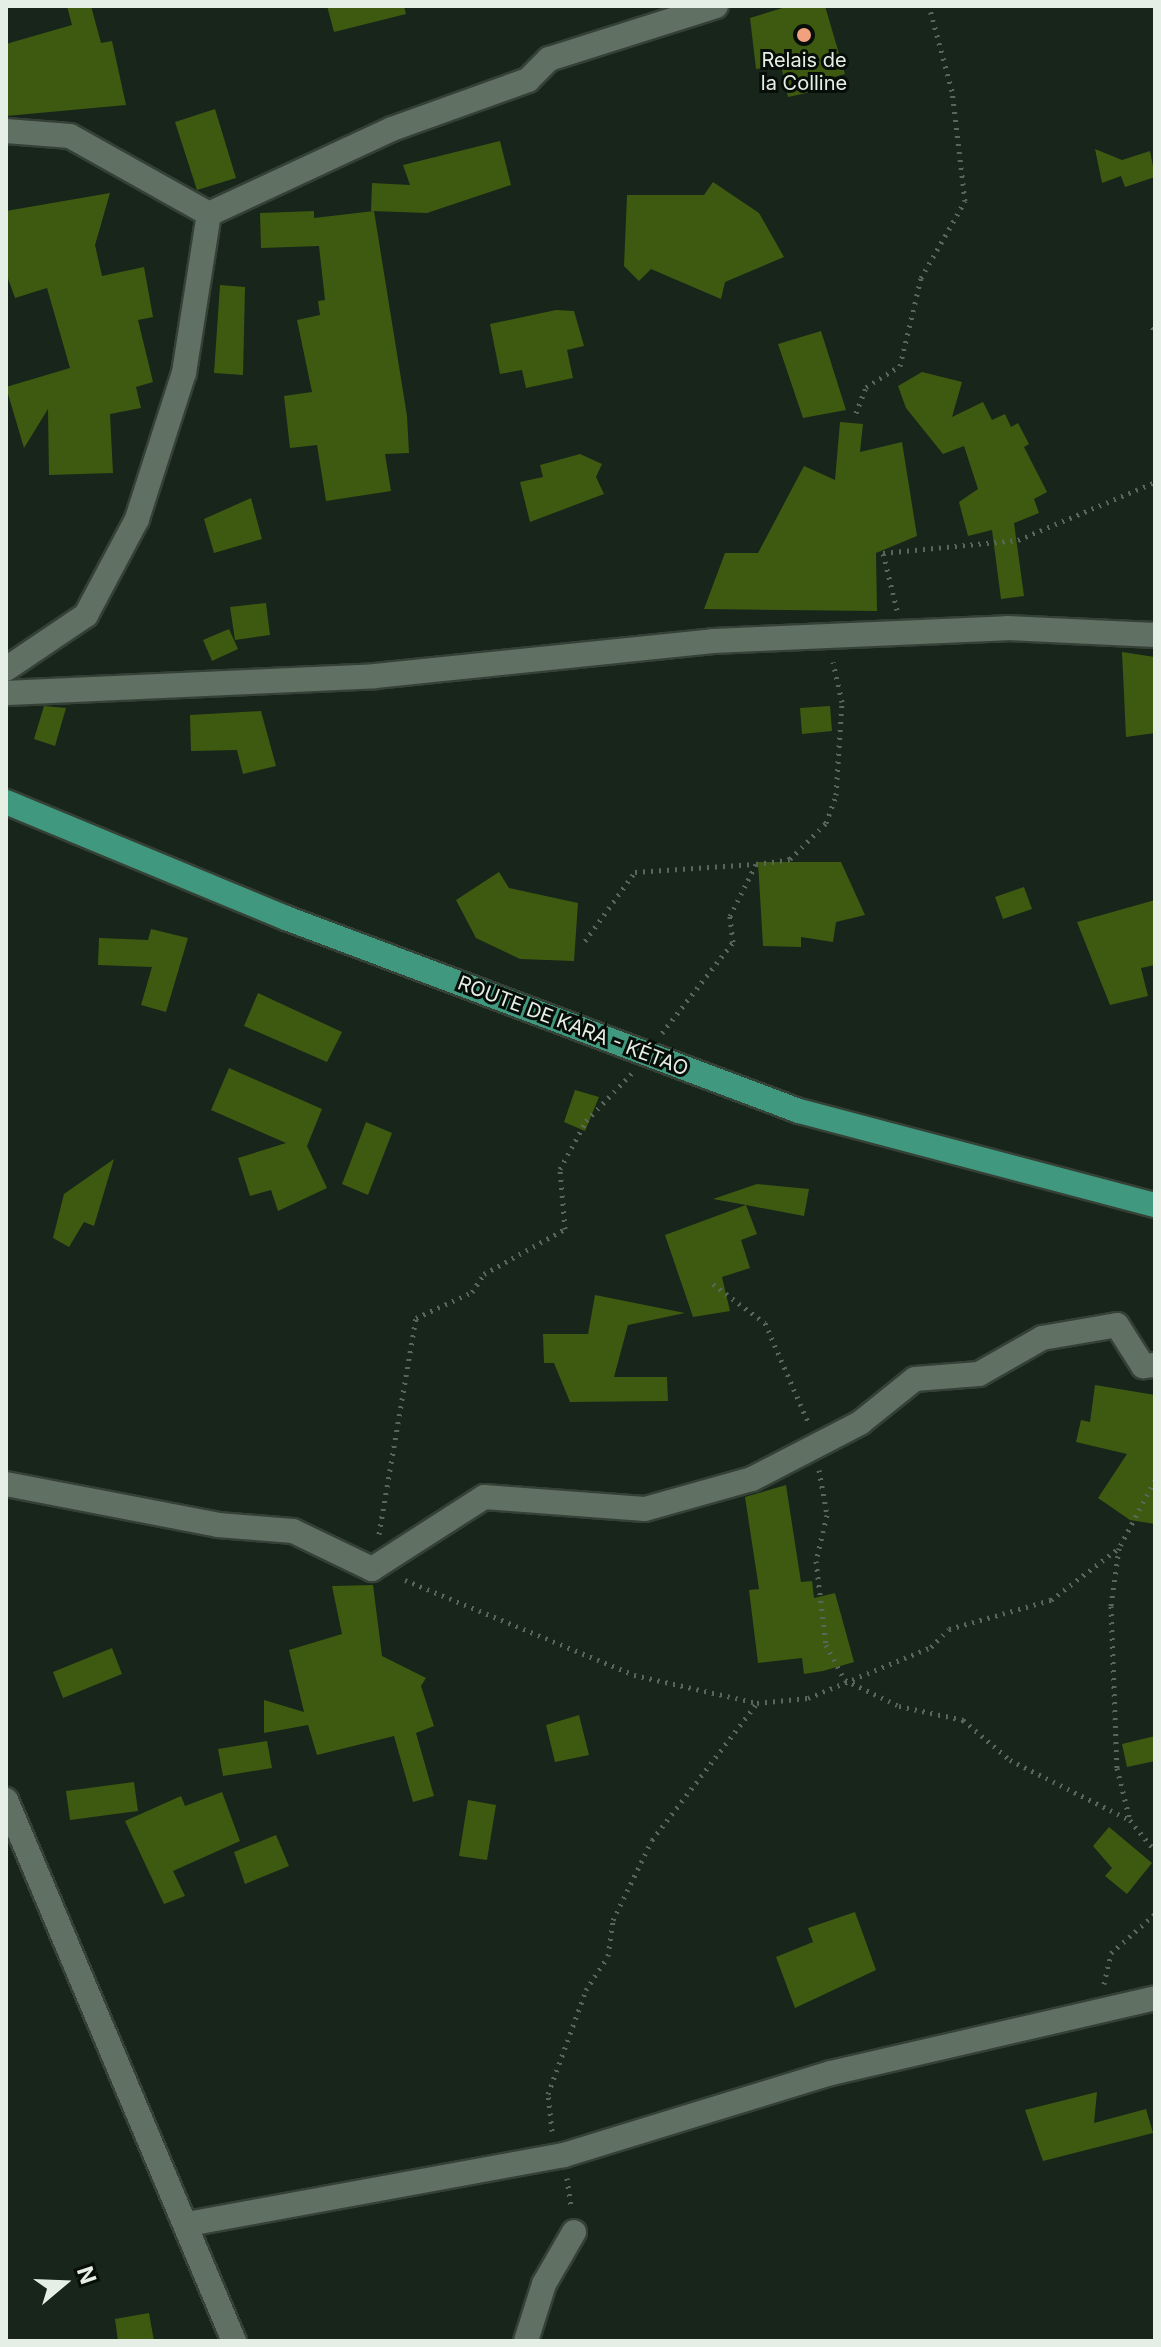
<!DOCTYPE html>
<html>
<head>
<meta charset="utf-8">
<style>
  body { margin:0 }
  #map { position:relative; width:1161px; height:2347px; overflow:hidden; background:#17251a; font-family:Inter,sans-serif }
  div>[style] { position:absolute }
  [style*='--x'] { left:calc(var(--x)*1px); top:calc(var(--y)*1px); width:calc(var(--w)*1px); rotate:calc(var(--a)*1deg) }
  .building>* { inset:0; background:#3e5a11 }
  .path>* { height:5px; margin-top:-2.5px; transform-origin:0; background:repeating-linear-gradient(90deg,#59665b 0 2px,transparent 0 8px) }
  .roads { filter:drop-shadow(2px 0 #354036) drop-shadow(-2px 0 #354036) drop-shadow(0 2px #354036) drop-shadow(0 -2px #354036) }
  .street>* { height:24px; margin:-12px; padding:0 12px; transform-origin:12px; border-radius:12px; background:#607062 }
  .primary>* { height:24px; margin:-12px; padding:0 12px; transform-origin:12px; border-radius:12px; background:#40997f }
  .dots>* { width:22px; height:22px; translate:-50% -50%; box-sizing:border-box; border:4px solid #070d08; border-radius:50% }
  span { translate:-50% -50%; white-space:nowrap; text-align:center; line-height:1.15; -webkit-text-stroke:6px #070d08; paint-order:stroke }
  .poi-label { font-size:20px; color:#e5efe6 }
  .street-label { font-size:20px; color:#e5efe6 }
  .frame { position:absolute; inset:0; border:8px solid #e5efe6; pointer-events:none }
  .north { position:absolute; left:24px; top:2243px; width:80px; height:80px; -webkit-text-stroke:6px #070d08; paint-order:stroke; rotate:71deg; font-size:22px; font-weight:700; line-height:32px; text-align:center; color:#e5efe6 }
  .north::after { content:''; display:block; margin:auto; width:28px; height:36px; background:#e5efe6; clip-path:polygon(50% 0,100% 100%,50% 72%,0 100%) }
</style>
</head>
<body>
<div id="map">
  <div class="building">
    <div style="clip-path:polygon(67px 6px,91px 6px,101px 43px,112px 41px,126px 105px,6px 116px,6px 44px,72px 25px)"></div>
    <div style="clip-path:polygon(327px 6px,404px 6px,406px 14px,334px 32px)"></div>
    <div style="clip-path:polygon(789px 6px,825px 6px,845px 74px,823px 80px,825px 89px,788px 97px,781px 66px,756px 69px,750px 18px)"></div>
    <div style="clip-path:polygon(215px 109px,236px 178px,197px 190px,175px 122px)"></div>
    <div style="clip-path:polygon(500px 141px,511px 185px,427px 213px,371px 211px,372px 183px,410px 185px,403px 165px)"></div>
    <div style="clip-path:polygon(1095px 149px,1122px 160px,1150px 151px,1155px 177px,1125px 187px,1121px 176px,1102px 183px)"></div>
    <div style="clip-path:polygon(713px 182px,759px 213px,784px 257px,725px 282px,721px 299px,651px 269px,639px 281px,624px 266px,627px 195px,704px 195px)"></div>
    <div style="clip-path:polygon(110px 193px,95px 245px,102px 276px,144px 267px,153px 317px,138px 320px,153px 382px,136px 387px,141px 408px,110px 414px,113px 473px,49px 475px,48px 409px,24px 448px,6px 387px,70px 368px,47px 288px,15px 298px,6px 273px,6px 211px)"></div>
    <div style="clip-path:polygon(314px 211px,314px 218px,374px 211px,407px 416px,409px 453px,385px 454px,391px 491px,326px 501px,317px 445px,290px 448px,284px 396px,312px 392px,297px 320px,320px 315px,318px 301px,325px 300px,319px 246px,261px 248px,260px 213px)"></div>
    <div style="clip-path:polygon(220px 285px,245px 287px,243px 375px,214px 373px)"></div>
    <div style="clip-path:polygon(556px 310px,574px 311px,584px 346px,567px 350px,573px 378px,526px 388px,522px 370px,500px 374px,490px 324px)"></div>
    <div style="clip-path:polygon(821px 331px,846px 410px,803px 418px,778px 344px)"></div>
    <div style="clip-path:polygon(922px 372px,962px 382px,952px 417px,983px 402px,992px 420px,1005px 414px,1011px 427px,1018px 423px,1029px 444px,1024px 447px,1047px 492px,1034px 499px,1039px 513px,1014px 523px,1024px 596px,1001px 599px,992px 530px,968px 536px,959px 502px,978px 489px,964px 446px,943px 454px,906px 408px,898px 386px)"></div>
    <div style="clip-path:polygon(840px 422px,863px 424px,860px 452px,902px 442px,917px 536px,876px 553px,877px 611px,704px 609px,725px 553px,758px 553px,804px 466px,835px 480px)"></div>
    <div style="clip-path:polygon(580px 454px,602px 464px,596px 477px,604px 494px,530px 522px,520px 482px,543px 477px,540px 465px)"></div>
    <div style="clip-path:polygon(251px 498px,262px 539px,214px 553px,204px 519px)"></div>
    <div style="clip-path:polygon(266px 603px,270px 635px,235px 640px,230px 607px)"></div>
    <div style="clip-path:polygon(229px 629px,238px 649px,212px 661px,203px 640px)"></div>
    <div style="clip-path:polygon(1122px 652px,1155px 657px,1155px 733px,1126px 737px)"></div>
    <div style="clip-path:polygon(44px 706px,66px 708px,55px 746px,34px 739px)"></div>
    <div style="clip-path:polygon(830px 706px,832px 731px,802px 734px,800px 708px)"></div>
    <div style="clip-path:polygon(261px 711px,276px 766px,243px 774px,237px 750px,191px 751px,190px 715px)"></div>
    <div style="clip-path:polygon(758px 862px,841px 862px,865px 915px,836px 922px,833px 942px,801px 937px,801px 947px,763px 946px)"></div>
    <div style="clip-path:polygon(499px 872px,509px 888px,578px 903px,574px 961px,520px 959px,476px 938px,456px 900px)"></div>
    <div style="clip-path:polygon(1024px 887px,1032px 909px,1003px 919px,995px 897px)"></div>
    <div style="clip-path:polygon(1155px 900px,1155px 965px,1141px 968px,1148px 996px,1110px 1005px,1077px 922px)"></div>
    <div style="clip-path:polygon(151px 929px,188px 938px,166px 1012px,141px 1005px,152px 967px,98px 965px,99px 938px,148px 940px)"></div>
    <div style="clip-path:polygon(258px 993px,342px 1032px,327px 1062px,244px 1026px)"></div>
    <div style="clip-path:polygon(229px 1068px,322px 1109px,307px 1146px,327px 1188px,278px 1211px,271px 1190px,250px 1196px,238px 1158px,286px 1143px,211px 1110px)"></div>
    <div style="clip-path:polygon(575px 1090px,599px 1097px,585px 1131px,564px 1122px)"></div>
    <div style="clip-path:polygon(366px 1122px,392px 1133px,368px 1195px,342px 1184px)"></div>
    <div style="clip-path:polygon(114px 1159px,94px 1226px,84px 1222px,69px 1247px,53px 1238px,64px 1194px)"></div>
    <div style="clip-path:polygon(757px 1184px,809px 1189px,804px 1216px,746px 1205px,757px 1234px,741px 1240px,750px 1268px,722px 1277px,730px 1311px,693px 1317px,665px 1235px,746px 1205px,713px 1199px)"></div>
    <div style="clip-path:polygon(595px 1295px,685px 1313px,628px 1325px,614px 1377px,667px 1377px,668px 1401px,570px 1402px,554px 1363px,544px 1363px,543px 1334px,588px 1334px)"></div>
    <div style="clip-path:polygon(1095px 1385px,1155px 1395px,1155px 1524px,1130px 1520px,1098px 1498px,1127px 1454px,1076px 1442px,1081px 1420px,1090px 1422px)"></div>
    <div style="clip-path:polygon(786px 1485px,801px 1582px,812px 1581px,814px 1598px,835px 1593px,854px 1662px,823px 1671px,804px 1674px,802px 1658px,758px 1663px,749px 1590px,759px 1589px,745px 1497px)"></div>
    <div style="clip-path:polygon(373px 1585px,382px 1656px,426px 1678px,421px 1686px,434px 1726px,416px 1733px,434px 1796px,413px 1802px,394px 1736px,317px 1755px,308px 1725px,264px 1733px,264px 1700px,304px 1712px,289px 1650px,342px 1634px,332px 1586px)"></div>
    <div style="clip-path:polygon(112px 1648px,122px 1674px,63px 1698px,53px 1672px)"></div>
    <div style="clip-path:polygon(579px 1715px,589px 1755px,555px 1762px,546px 1725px)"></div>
    <div style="clip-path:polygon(1155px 1736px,1155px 1761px,1127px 1767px,1122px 1744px)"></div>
    <div style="clip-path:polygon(267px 1741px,272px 1768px,223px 1776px,218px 1749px)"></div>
    <div style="clip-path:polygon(134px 1782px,138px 1811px,70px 1820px,66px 1791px)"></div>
    <div style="clip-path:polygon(222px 1792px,240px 1841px,173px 1871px,185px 1896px,164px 1904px,125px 1821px,181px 1796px,185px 1806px)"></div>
    <div style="clip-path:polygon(468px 1800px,496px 1805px,487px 1860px,459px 1856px)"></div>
    <div style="clip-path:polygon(1109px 1827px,1152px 1863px,1127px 1894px,1105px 1876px,1112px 1868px,1093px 1846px)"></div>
    <div style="clip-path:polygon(276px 1835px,289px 1866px,245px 1884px,234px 1852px)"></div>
    <div style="clip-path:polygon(855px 1912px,876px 1970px,795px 2008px,776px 1957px,813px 1942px,808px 1928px)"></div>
    <div style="clip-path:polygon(1097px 2092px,1094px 2123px,1146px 2109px,1153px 2133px,1043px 2161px,1025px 2110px)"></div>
    <div style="clip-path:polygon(149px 2313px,154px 2341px,118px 2341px,115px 2319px)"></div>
  </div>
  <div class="path">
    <div style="--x:1152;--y:327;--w:5;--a:53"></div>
    <div style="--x:856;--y:413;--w:28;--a:-69"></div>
    <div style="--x:866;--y:387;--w:40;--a:-32"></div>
    <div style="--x:900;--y:366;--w:90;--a:-76.6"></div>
    <div style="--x:921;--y:278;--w:89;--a:-60.3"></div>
    <div style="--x:965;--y:201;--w:111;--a:-96.7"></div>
    <div style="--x:952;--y:91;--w:88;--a:-105.1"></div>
    <div style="--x:897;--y:610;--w:59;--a:-103.8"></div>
    <div style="--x:883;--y:553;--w:136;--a:-5.5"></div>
    <div style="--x:1018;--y:540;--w:149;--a:-22.9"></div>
    <div style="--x:585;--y:941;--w:85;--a:-54.1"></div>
    <div style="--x:635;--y:872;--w:120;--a:-3.8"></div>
    <div style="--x:662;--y:1033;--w:115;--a:-52"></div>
    <div style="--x:733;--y:942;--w:26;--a:-97"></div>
    <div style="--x:730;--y:916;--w:58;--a:-63.4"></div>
    <div style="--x:756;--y:864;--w:34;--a:-8"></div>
    <div style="--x:790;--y:859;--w:51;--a:-45"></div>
    <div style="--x:826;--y:823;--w:30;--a:-70"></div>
    <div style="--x:836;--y:795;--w:93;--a:-86.3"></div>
    <div style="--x:842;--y:702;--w:41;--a:-102.7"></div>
    <div style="--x:713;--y:1284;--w:65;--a:36.9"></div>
    <div style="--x:765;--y:1323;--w:108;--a:66.5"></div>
    <div style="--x:819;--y:1470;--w:46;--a:79.9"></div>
    <div style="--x:827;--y:1515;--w:47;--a:103.4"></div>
    <div style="--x:816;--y:1561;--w:85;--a:83.2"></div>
    <div style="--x:826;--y:1645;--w:40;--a:62"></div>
    <div style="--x:845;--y:1680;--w:60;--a:25.7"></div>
    <div style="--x:899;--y:1706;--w:66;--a:12.3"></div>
    <div style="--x:963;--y:1720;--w:62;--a:40.4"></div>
    <div style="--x:1010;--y:1760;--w:134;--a:26.6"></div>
    <div style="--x:1155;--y:1480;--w:77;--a:117.9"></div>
    <div style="--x:1119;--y:1548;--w:59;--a:97.9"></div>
    <div style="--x:1111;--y:1606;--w:162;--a:87.9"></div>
    <div style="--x:1117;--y:1768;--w:54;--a:76"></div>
    <div style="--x:1130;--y:1820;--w:40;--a:51"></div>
    <div style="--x:379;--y:1534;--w:219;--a:-80.3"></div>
    <div style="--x:416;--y:1318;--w:62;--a:-24.9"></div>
    <div style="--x:472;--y:1292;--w:22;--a:-56"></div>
    <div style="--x:484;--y:1274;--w:93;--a:-29.1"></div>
    <div style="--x:565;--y:1229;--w:60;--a:-94.8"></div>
    <div style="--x:560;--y:1169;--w:55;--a:-61.6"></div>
    <div style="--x:586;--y:1121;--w:66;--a:-46.2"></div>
    <div style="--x:405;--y:1580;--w:248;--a:22.5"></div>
    <div style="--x:634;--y:1675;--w:126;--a:12.8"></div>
    <div style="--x:757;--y:1703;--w:51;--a:-5.6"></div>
    <div style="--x:808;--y:1698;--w:133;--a:-22.5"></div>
    <div style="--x:931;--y:1647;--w:25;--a:-45"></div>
    <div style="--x:949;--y:1629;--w:106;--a:-15.9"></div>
    <div style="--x:1051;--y:1600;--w:86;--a:-37.4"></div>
    <div style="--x:1104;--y:1984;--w:32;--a:-77"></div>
    <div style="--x:1111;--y:1953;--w:59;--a:-41.6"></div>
    <div style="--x:552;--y:2131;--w:37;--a:-96"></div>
    <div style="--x:548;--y:2094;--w:111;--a:-69.9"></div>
    <div style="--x:586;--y:1990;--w:40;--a:-57.1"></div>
    <div style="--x:608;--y:1956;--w:36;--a:-82"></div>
    <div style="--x:613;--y:1920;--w:89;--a:-64"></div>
    <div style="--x:652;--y:1840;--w:173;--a:-52.5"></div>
    <div style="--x:567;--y:2178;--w:30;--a:82"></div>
  </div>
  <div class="roads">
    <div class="street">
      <div style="--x:6;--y:131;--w:64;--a:4.5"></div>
      <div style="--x:70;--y:136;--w:159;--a:29.3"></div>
      <div style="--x:209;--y:214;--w:202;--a:-24.9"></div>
      <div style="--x:392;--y:129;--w:145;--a:-19.8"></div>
      <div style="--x:528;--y:80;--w:30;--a:-45"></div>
      <div style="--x:549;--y:59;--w:175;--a:-17.6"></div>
      <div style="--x:6;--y:669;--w:97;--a:-34"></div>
      <div style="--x:86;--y:615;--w:109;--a:-62"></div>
      <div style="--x:137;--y:519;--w:153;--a:-72.2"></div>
      <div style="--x:184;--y:373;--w:161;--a:-81.1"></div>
      <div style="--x:6;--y:693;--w:369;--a:-2.6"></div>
      <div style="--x:375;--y:676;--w:340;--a:-5.9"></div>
      <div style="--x:713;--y:641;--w:294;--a:-2.5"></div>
      <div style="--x:1007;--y:628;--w:148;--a:2.7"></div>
      <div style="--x:6;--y:1484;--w:216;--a:10.9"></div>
      <div style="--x:218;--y:1525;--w:75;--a:4.6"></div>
      <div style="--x:293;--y:1531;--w:88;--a:25.7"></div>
      <div style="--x:372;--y:1569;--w:133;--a:-32.7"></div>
      <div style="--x:484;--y:1497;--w:161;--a:4.3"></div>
      <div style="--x:645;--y:1509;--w:111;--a:-15.7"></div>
      <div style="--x:752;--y:1479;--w:122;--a:-27.4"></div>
      <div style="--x:860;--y:1423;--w:70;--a:-38.7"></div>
      <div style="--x:915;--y:1379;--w:64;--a:-4.5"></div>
      <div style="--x:979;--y:1374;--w:73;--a:-29.7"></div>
      <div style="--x:1042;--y:1338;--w:76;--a:-9.8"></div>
      <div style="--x:1117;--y:1325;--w:49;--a:57.6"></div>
      <div style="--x:1143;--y:1366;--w:12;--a:-5"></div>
      <div style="--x:6;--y:1800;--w:587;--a:67.15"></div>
      <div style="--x:188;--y:2224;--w:382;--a:-10.4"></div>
      <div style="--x:564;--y:2155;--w:279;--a:-17.1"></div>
      <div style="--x:831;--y:2073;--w:333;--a:-13"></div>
      <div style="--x:526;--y:2341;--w:60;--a:-72.5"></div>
      <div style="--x:544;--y:2284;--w:60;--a:-60"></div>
    </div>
    <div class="primary">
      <div style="--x:6;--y:802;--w:303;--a:22.5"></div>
      <div style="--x:286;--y:918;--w:548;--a:20.62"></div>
      <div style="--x:799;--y:1111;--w:368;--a:14.8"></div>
    </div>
  </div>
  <div class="dots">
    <div style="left:804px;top:35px;background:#f2a17e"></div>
  </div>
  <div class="poi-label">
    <span style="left:804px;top:72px">Relais de<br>la Colline</span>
  </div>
  <div class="street-label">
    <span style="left:573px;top:1026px;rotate:21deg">ROUTE DE KARA - KÉTAO</span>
  </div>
  <div class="frame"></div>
  <div class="north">N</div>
</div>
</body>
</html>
